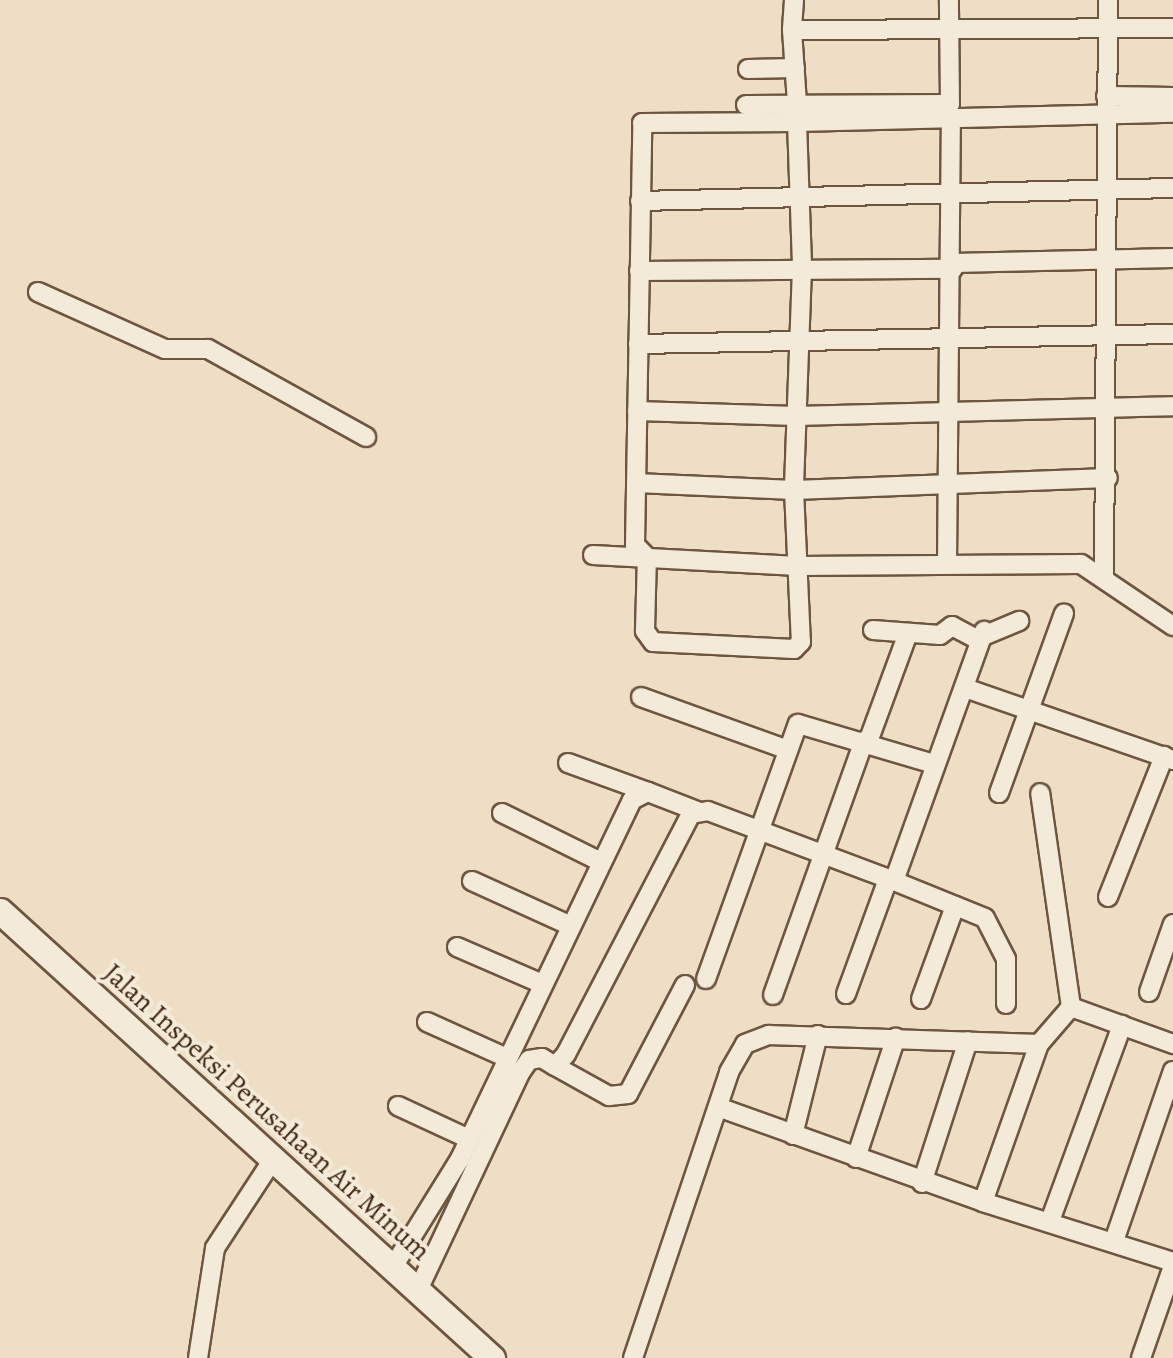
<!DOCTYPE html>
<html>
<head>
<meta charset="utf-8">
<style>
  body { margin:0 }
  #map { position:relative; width:1173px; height:1358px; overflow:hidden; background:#eddec5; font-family:Alegreya,serif }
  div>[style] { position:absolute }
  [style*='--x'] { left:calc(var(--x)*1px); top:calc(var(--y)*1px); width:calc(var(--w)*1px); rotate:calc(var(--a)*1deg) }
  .roads { filter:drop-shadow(2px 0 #6d5540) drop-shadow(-2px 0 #6d5540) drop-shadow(0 2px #6d5540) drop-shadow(0 -2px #6d5540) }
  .street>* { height:18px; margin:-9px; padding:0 9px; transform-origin:9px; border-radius:9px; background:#f3ead9 }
  .secondary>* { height:25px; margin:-12.5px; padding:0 12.5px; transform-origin:12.5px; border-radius:12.5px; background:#f3ead9 }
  span { translate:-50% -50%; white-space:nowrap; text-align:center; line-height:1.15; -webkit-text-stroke:8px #f3ead9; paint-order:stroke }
  .street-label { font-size:28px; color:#422713 }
</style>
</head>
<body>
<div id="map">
  <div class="roads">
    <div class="street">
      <div style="--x:794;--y:0;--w:30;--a:94"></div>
      <div style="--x:792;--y:30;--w:74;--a:86.1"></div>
      <div style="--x:797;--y:104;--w:18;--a:90"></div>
      <div style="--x:797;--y:122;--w:146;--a:88"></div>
      <div style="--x:802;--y:268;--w:222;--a:92.1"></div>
      <div style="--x:794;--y:490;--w:152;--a:87.4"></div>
      <div style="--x:801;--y:642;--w:10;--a:135"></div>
      <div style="--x:794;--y:649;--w:141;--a:-177.2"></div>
      <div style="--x:653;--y:642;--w:14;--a:-126"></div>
      <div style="--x:645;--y:631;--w:74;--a:-88.5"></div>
      <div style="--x:647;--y:557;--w:17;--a:-135"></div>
      <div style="--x:635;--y:545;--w:422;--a:-89"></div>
      <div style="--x:642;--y:123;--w:155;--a:-0.4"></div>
      <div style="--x:797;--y:122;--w:376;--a:-1.4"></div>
      <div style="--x:792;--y:30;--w:381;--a:-0.3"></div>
      <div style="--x:748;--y:69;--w:47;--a:-1.2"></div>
      <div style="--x:1106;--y:96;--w:67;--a:0.9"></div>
      <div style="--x:746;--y:105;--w:204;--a:-0.3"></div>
      <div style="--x:950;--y:104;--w:104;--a:-90.6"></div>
      <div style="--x:640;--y:201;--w:533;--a:-1.4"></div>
      <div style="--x:953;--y:263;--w:220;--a:-1.3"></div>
      <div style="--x:639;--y:271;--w:314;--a:-0.4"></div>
      <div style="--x:38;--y:292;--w:139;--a:24.2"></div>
      <div style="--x:165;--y:349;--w:43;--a:0"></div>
      <div style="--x:208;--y:349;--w:181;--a:29.1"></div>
      <div style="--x:638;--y:344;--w:535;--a:-1.07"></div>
      <div style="--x:637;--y:411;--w:159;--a:1.8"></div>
      <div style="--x:796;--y:416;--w:377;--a:-1.5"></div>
      <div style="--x:636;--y:483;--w:158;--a:2.5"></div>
      <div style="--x:794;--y:490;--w:314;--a:-2.2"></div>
      <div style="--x:593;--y:555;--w:205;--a:3.1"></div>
      <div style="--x:798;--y:566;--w:283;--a:-0.4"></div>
      <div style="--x:1081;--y:564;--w:111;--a:34"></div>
      <div style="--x:947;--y:564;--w:447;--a:-89.5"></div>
      <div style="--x:1104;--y:577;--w:577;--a:-89.6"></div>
      <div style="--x:873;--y:630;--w:67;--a:4.3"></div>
      <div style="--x:940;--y:635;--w:15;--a:-37"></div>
      <div style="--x:952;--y:626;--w:27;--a:28"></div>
      <div style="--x:976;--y:639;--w:47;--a:-22.7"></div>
      <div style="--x:965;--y:688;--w:220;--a:19.1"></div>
      <div style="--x:641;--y:697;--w:156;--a:19.8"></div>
      <div style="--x:868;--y:742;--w:116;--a:-69.8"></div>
      <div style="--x:568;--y:763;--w:85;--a:19.9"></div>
      <div style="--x:999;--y:793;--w:191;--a:-70.1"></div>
      <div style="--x:502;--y:813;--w:110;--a:26.3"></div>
      <div style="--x:472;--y:881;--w:107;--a:24.4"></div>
      <div style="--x:894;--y:881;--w:98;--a:22.1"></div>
      <div style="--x:985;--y:918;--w:46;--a:62.9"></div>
      <div style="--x:1006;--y:959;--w:45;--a:90"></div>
      <div style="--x:1108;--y:897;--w:152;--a:-68.3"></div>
      <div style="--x:457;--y:947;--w:90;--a:23.4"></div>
      <div style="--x:706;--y:979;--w:271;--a:-70.2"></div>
      <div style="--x:798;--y:724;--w:142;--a:16.4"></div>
      <div style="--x:1149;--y:992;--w:72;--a:-70.6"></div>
      <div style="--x:846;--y:994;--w:122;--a:-69.9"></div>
      <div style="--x:773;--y:995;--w:270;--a:-70.3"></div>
      <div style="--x:921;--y:999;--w:99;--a:-69.9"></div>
      <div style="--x:1071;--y:1007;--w:109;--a:19.9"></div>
      <div style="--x:427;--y:1022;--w:85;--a:24.2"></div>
      <div style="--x:555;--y:1066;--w:62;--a:29.1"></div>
      <div style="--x:609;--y:1096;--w:19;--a:-6"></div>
      <div style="--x:628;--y:1094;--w:123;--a:-62.4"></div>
      <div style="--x:398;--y:1106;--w:78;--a:24.9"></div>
      <div style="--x:718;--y:1107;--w:282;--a:19.7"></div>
      <div style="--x:983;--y:1202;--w:168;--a:-70.5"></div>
      <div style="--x:1039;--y:1044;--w:49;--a:-49.1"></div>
      <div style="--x:1071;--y:1007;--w:216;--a:-98.2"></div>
      <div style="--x:793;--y:1135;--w:103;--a:-76"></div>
      <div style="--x:856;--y:1158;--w:127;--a:-71.7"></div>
      <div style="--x:922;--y:1183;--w:149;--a:-72.1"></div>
      <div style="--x:983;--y:1202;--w:199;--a:17.5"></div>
      <div style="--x:1050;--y:1221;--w:209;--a:-69.8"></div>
      <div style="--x:1114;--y:1241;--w:180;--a:-70.9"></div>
      <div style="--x:393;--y:1267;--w:127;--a:-58.2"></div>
      <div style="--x:460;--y:1159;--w:398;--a:-64.4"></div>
      <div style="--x:632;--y:800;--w:18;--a:-27"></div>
      <div style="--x:648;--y:792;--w:53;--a:21.2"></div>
      <div style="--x:418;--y:1290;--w:240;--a:-64.8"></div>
      <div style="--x:520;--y:1073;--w:16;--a:-55"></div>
      <div style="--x:529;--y:1060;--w:13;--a:-9"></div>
      <div style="--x:542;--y:1058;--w:15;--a:32"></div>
      <div style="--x:555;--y:1066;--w:16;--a:-47"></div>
      <div style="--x:566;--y:1054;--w:271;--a:-62.5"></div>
      <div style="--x:691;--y:814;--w:17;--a:-10"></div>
      <div style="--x:708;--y:811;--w:199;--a:20.6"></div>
      <div style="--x:894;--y:881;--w:266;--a:-70.2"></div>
      <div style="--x:198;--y:1358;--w:111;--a:-81.2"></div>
      <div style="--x:215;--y:1248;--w:108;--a:-56.8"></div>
      <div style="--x:633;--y:1358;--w:302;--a:-71.4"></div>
      <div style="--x:729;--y:1072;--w:32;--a:-60"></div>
      <div style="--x:745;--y:1044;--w:26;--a:-21"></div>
      <div style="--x:769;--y:1035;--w:270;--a:1.9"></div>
      <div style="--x:1141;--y:1358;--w:97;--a:-70.8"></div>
    </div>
    <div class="secondary">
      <div style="--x:0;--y:911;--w:665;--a:42.26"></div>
    </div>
  </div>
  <div class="street-label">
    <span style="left:267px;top:1112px;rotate:42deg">Jalan Inspeksi Perusahaan Air Minum</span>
  </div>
</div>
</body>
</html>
